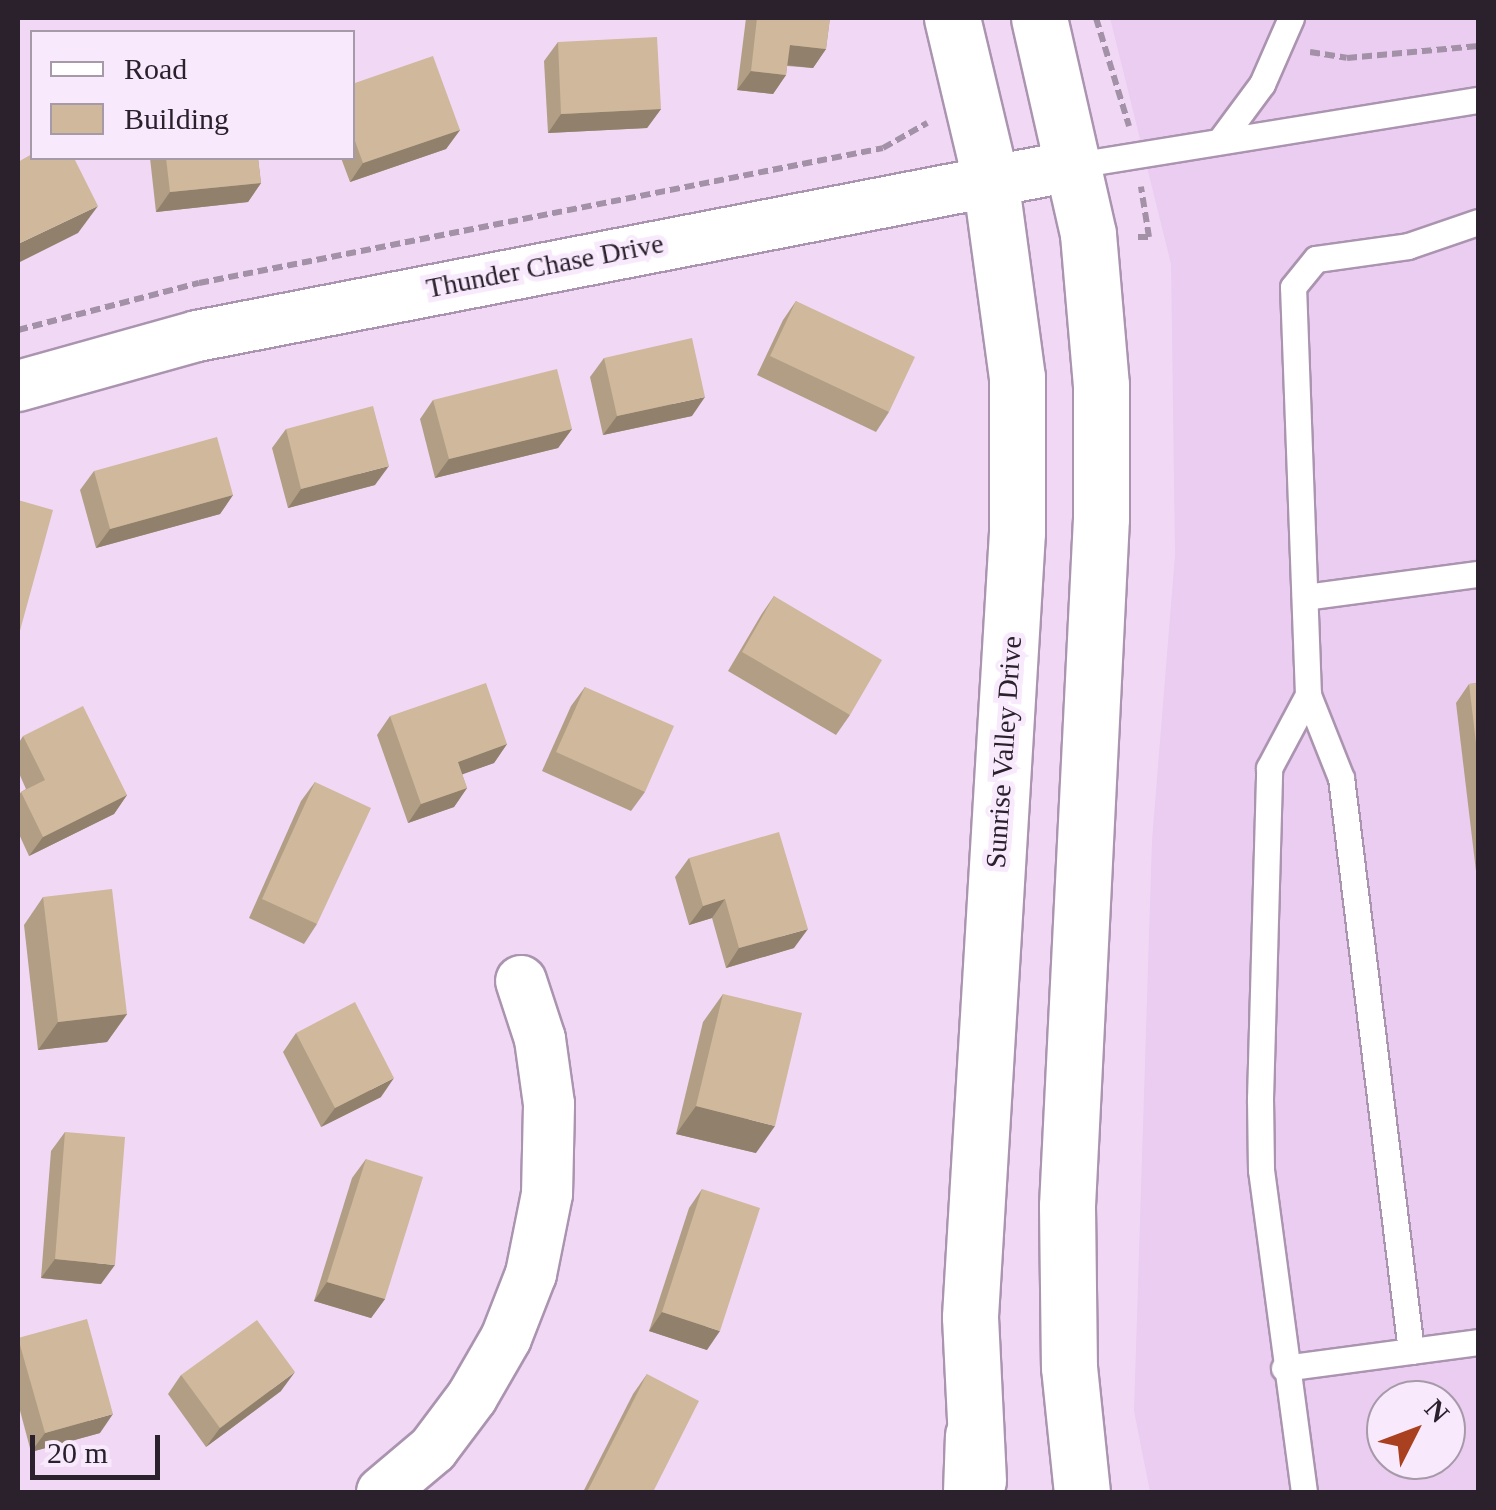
<!DOCTYPE html>
<html>
<head>
<meta charset="utf-8">
<style>
  body { margin:0 }
  #map { position:relative; width:1496px; height:1510px; overflow:hidden; background:#f1d9f6; font-family:"Times New Roman",serif }
  div>[style] { position:absolute }
  [style*='--x'] { left:calc(var(--x)*1px); top:calc(var(--y)*1px); width:calc(var(--w)*1px); rotate:calc(var(--a)*1deg) }
  .built>* { inset:0; background:#eacdf1 }
  .path>* { height:6px; margin-top:-3px; transform-origin:0; background:repeating-linear-gradient(90deg,#a391a7 0 10px,transparent 0 15px) }
  .roads { filter:drop-shadow(2px 0 #ab94b0) drop-shadow(-2px 0 #ab94b0) drop-shadow(0 2px #ab94b0) drop-shadow(0 -2px #ab94b0) }
  .service>* { height:25px; margin:-12.5px; padding:0 12.5px; transform-origin:12.5px; border-radius:12.5px; background:#fff }
  .minor>* { height:50px; margin:-25px; padding:0 25px; transform-origin:25px; border-radius:25px; background:#fff }
  .secondary>* { height:55px; margin:-27.5px; padding:0 27.5px; transform-origin:27.5px; border-radius:27.5px; background:#fff }
  .trunk>* { height:55px; margin:-27.5px; padding:0 27.5px; transform-origin:27.5px; border-radius:27.5px; background:#fff }
  .wall>* { inset:0; background:#b29e85 }
  .shaded-wall>* { inset:0; background:#91816c }
  .building>* { inset:0; background:#cfb89b }
  span { translate:-50% -50%; white-space:nowrap; text-align:center; line-height:1.15; -webkit-text-stroke:10px #f8eafc; paint-order:stroke }
  .street-label { font-size:28px; color:#2a212c }
  .frame { position:absolute; inset:0; border:20px solid #2a212c; pointer-events:none }
  .legend { position:absolute; left:30px; top:30px; width:325px; height:130px; box-sizing:border-box; background:#f8eafc; border:2px solid #a69aa9; margin:0; padding:12px 18px; list-style:none; font-size:30px; color:#2a212c }
  .legend li { display:flex; align-items:center; gap:20px; height:50px }
  .legend b { width:50px; border:2px solid #a69aa9 }
  .north { position:absolute; left:1366px; top:1380px; width:100px; height:100px; box-sizing:border-box; background:#f8eafc; border:2px solid #a69aa9; border-radius:50%; rotate:48deg; font-size:28px; font-weight:700; line-height:40px; text-align:center; color:#2a212c }
  .north::after { content:''; display:block; margin:auto; width:35px; height:45px; background:#a94121; clip-path:polygon(50% 0,100% 100%,50% 72%,0 100%) }
  .scale { position:absolute; left:30px; top:1435px; width:130px; height:45px; box-sizing:border-box; border:5px solid #2a212c; border-top:0; padding-left:12px; font-size:30px; line-height:35px; white-space:nowrap; color:#2a212c; -webkit-text-stroke:8px #f8eafc; paint-order:stroke }
</style>
</head>
<body>
<div id="map">
  <div class="built">
    <div style="clip-path:polygon(evenodd,1110px 18px,1478px 18px,1478px 1492px,1150px 1492px,1134px 1411px,1152px 840px,1175px 555px,1171px 264px,1110px 18px,1386px 1400px,1446px 1400px,1446px 1460px,1386px 1460px,1386px 1400px)"></div>
  </div>
  <div class="path">
    <div style="--x:1096;--y:18;--w:113;--a:73"></div>
    <div style="--x:1310;--y:52;--w:37;--a:9"></div>
    <div style="--x:1347;--y:58;--w:132;--a:-5.2"></div>
    <div style="--x:1138;--y:237;--w:11;--a:0"></div>
    <div style="--x:1149;--y:237;--w:51;--a:-99.1"></div>
    <div style="--x:18;--y:330;--w:187;--a:-14.6"></div>
    <div style="--x:199;--y:283;--w:697;--a:-11.16"></div>
    <div style="--x:883;--y:148;--w:51;--a:-29.6"></div>
  </div>
  <div class="roads">
    <div class="service">
      <div style="--x:1222;--y:138;--w:67;--a:-53.5"></div>
      <div style="--x:1262;--y:84;--w:72;--a:-66.3"></div>
      <div style="--x:1076;--y:165;--w:407;--a:-9.2"></div>
      <div style="--x:1305;--y:597;--w:175;--a:-7.6"></div>
      <div style="--x:1411;--y:1351;--w:577;--a:-96.96"></div>
      <div style="--x:1341;--y:778;--w:89;--a:-111.7"></div>
      <div style="--x:1308;--y:695;--w:408;--a:-92.1"></div>
      <div style="--x:1293;--y:287;--w:36;--a:-51"></div>
      <div style="--x:1316;--y:259;--w:93;--a:-8"></div>
      <div style="--x:1408;--y:246;--w:74;--a:-18.9"></div>
      <div style="--x:1284;--y:1368;--w:196;--a:-7.6"></div>
      <div style="--x:1304;--y:1492;--w:325;--a:-97.6"></div>
      <div style="--x:1261;--y:1170;--w:71;--a:-90.8"></div>
      <div style="--x:1260;--y:1099;--w:331;--a:-88.4"></div>
      <div style="--x:1269;--y:768;--w:83;--a:-61.9"></div>
    </div>
    <div class="minor">
      <div style="--x:18;--y:386;--w:186;--a:-15.6"></div>
      <div style="--x:197;--y:336;--w:895;--a:-11.01"></div>
      <div style="--x:382;--y:1492;--w:67;--a:-40.1"></div>
      <div style="--x:433;--y:1449;--w:65;--a:-53.1"></div>
      <div style="--x:472;--y:1397;--w:68;--a:-60"></div>
      <div style="--x:506;--y:1338;--w:69;--a:-68.7"></div>
      <div style="--x:531;--y:1274;--w:82;--a:-78.7"></div>
      <div style="--x:547;--y:1194;--w:90;--a:-88.7"></div>
      <div style="--x:549;--y:1104;--w:66;--a:-97.9"></div>
      <div style="--x:540;--y:1039;--w:61;--a:-108.1"></div>
    </div>
    <div class="secondary">
      <div style="--x:952;--y:18;--w:164;--a:76.6"></div>
      <div style="--x:990;--y:178;--w:201;--a:82.3"></div>
      <div style="--x:1017;--y:377;--w:155;--a:90"></div>
      <div style="--x:1017;--y:532;--w:786;--a:93.43"></div>
      <div style="--x:970;--y:1317;--w:164;--a:87.2"></div>
      <div style="--x:1039;--y:18;--w:221;--a:77.2"></div>
      <div style="--x:1088;--y:234;--w:152;--a:85.1"></div>
      <div style="--x:1101;--y:385;--w:133;--a:90"></div>
      <div style="--x:1101;--y:518;--w:689;--a:92.83"></div>
      <div style="--x:1067;--y:1206;--w:161;--a:89.3"></div>
      <div style="--x:1069;--y:1367;--w:126;--a:84.1"></div>
    </div>
    <div class="trunk">
      <div style="--x:971;--y:1492;--w:57;--a:-88"></div>
    </div>
  </div>
  <div class="wall">
    <div style="clip-path:polygon(746px 18px,830px 18px,826px 49px,813px 68px,787px 66px,786px 75px,773px 94px,737px 90px)"></div>
    <div style="clip-path:polygon(558px 42px,661px 109px,647px 128px,548px 133px,544px 61px)"></div>
    <div style="clip-path:polygon(352px 84px,460px 130px,446px 149px,350px 182px,341px 158px,352px 158px)"></div>
    <div style="clip-path:polygon(150px 158px,258px 158px,261px 183px,248px 202px,156px 212px)"></div>
    <div style="clip-path:polygon(796px 301px,889px 412px,876px 432px,757px 375px,783px 320px)"></div>
    <div style="clip-path:polygon(604px 358px,692px 416px,603px 435px,590px 377px)"></div>
    <div style="clip-path:polygon(433px 400px,572px 429px,558px 448px,435px 478px,420px 419px)"></div>
    <div style="clip-path:polygon(286px 429px,375px 485px,288px 508px,272px 448px)"></div>
    <div style="clip-path:polygon(94px 471px,233px 495px,220px 514px,96px 548px,80px 490px)"></div>
    <div style="clip-path:polygon(774px 596px,850px 715px,836px 735px,728px 671px,761px 615px)"></div>
    <div style="clip-path:polygon(1478px 683px,1478px 888px,1456px 703px,1469px 684px)"></div>
    <div style="clip-path:polygon(585px 687px,645px 792px,631px 811px,542px 771px,571px 706px)"></div>
    <div style="clip-path:polygon(390px 716px,507px 744px,494px 763px,462px 774px,467px 788px,454px 807px,408px 823px,377px 735px)"></div>
    <div style="clip-path:polygon(23px 736px,127px 795px,114px 814px,29px 856px,18px 832px,18px 796px,21px 792px,26px 789px,18px 771px,18px 744px)"></div>
    <div style="clip-path:polygon(315px 782px,317px 924px,304px 944px,249px 918px,301px 801px)"></div>
    <div style="clip-path:polygon(689px 858px,794px 948px,726px 968px,712px 918px,689px 925px,675px 877px)"></div>
    <div style="clip-path:polygon(43px 897px,127px 1014px,107px 1042px,38px 1050px,24px 925px)"></div>
    <div style="clip-path:polygon(723px 994px,756px 1153px,676px 1134px,703px 1022px)"></div>
    <div style="clip-path:polygon(296px 1033px,381px 1097px,321px 1127px,283px 1052px)"></div>
    <div style="clip-path:polygon(65px 1132px,101px 1284px,41px 1278px,51px 1151px)"></div>
    <div style="clip-path:polygon(366px 1159px,385px 1299px,371px 1318px,314px 1301px,352px 1178px)"></div>
    <div style="clip-path:polygon(702px 1189px,707px 1350px,649px 1331px,689px 1208px)"></div>
    <div style="clip-path:polygon(18px 1338px,100px 1433px,31px 1452px,18px 1403px)"></div>
    <div style="clip-path:polygon(647px 1374px,653px 1492px,583px 1492px,633px 1394px)"></div>
    <div style="clip-path:polygon(181px 1375px,281px 1391px,206px 1447px,168px 1394px)"></div>
  </div>
  <div class="shaded-wall">
    <div style="clip-path:polygon(790px 45px,826px 49px,813px 68px,776px 64px)"></div>
    <div style="clip-path:polygon(751px 71px,786px 75px,773px 94px,737px 90px)"></div>
    <div style="clip-path:polygon(661px 109px,647px 128px,548px 133px,561px 114px)"></div>
    <div style="clip-path:polygon(460px 130px,446px 149px,350px 182px,363px 163px)"></div>
    <div style="clip-path:polygon(261px 183px,248px 202px,156px 212px,170px 192px)"></div>
    <div style="clip-path:polygon(98px 206px,78px 233px,18px 263px,18px 244px)"></div>
    <div style="clip-path:polygon(705px 397px,692px 416px,603px 435px,617px 416px)"></div>
    <div style="clip-path:polygon(572px 429px,558px 448px,435px 478px,449px 459px)"></div>
    <div style="clip-path:polygon(389px 466px,375px 485px,288px 508px,301px 489px)"></div>
    <div style="clip-path:polygon(233px 495px,220px 514px,96px 548px,110px 529px)"></div>
    <div style="clip-path:polygon(507px 744px,494px 763px,444px 781px,458px 762px)"></div>
    <div style="clip-path:polygon(467px 788px,454px 807px,408px 823px,421px 804px)"></div>
    <div style="clip-path:polygon(127px 795px,114px 814px,29px 856px,43px 837px)"></div>
    <div style="clip-path:polygon(725px 899px,712px 918px,689px 925px,703px 906px)"></div>
    <div style="clip-path:polygon(808px 929px,794px 948px,726px 968px,739px 948px)"></div>
    <div style="clip-path:polygon(127px 1014px,107px 1042px,38px 1050px,58px 1022px)"></div>
    <div style="clip-path:polygon(394px 1078px,381px 1097px,321px 1127px,335px 1108px)"></div>
    <div style="clip-path:polygon(696px 1106px,775px 1126px,756px 1153px,676px 1134px)"></div>
    <div style="clip-path:polygon(55px 1259px,115px 1265px,101px 1284px,41px 1278px)"></div>
    <div style="clip-path:polygon(327px 1282px,385px 1299px,371px 1318px,314px 1301px)"></div>
    <div style="clip-path:polygon(662px 1312px,720px 1331px,707px 1350px,649px 1331px)"></div>
    <div style="clip-path:polygon(295px 1372px,281px 1391px,206px 1447px,220px 1428px)"></div>
    <div style="clip-path:polygon(113px 1414px,100px 1433px,31px 1452px,45px 1433px)"></div>
  </div>
  <div class="building">
    <div style="clip-path:polygon(757px 18px,830px 18px,826px 49px,790px 45px,786px 75px,751px 71px)"></div>
    <div style="clip-path:polygon(657px 37px,661px 109px,561px 114px,558px 42px)"></div>
    <div style="clip-path:polygon(433px 56px,460px 130px,363px 163px,352px 133px,352px 84px)"></div>
    <div style="clip-path:polygon(32px 154px,32px 158px,74px 158px,98px 206px,18px 244px,18px 162px)"></div>
    <div style="clip-path:polygon(166px 158px,258px 158px,261px 183px,170px 192px)"></div>
    <div style="clip-path:polygon(796px 301px,915px 357px,889px 412px,770px 356px)"></div>
    <div style="clip-path:polygon(692px 338px,705px 397px,617px 416px,604px 358px)"></div>
    <div style="clip-path:polygon(557px 369px,572px 429px,449px 459px,433px 400px)"></div>
    <div style="clip-path:polygon(373px 406px,389px 466px,301px 489px,286px 429px)"></div>
    <div style="clip-path:polygon(217px 437px,233px 495px,110px 529px,94px 471px)"></div>
    <div style="clip-path:polygon(18px 500px,53px 510px,18px 638px)"></div>
    <div style="clip-path:polygon(774px 596px,882px 660px,850px 715px,742px 652px)"></div>
    <div style="clip-path:polygon(486px 683px,507px 744px,458px 762px,467px 788px,421px 804px,390px 716px)"></div>
    <div style="clip-path:polygon(1478px 683px,1478px 760px,1469px 684px)"></div>
    <div style="clip-path:polygon(585px 687px,674px 726px,645px 792px,556px 752px)"></div>
    <div style="clip-path:polygon(83px 706px,127px 795px,43px 837px,21px 792px,45px 780px,23px 736px)"></div>
    <div style="clip-path:polygon(315px 782px,371px 808px,317px 924px,262px 899px)"></div>
    <div style="clip-path:polygon(779px 832px,808px 929px,739px 948px,725px 899px,703px 906px,689px 858px)"></div>
    <div style="clip-path:polygon(112px 889px,127px 1014px,58px 1022px,43px 897px)"></div>
    <div style="clip-path:polygon(723px 994px,802px 1013px,775px 1126px,696px 1106px)"></div>
    <div style="clip-path:polygon(355px 1002px,394px 1078px,335px 1108px,296px 1033px)"></div>
    <div style="clip-path:polygon(65px 1132px,125px 1137px,115px 1265px,55px 1259px)"></div>
    <div style="clip-path:polygon(366px 1159px,423px 1177px,385px 1299px,327px 1282px)"></div>
    <div style="clip-path:polygon(702px 1189px,760px 1208px,720px 1331px,662px 1312px)"></div>
    <div style="clip-path:polygon(87px 1319px,113px 1414px,45px 1433px,18px 1338px)"></div>
    <div style="clip-path:polygon(257px 1320px,295px 1372px,220px 1428px,181px 1375px)"></div>
    <div style="clip-path:polygon(647px 1374px,699px 1401px,653px 1492px,587px 1492px)"></div>
  </div>
  <div class="street-label">
    <span style="left:545px;top:266px;rotate:-11deg">Thunder Chase Drive</span>
    <span style="left:1004px;top:752px;rotate:-86deg">Sunrise Valley Drive</span>
  </div>
  <div class="frame"></div>
  <ul class="legend">
  <li><b style="height:12px;background:#fff"></b>Road</li>
  <li><b style="height:28px;background:#cfb89b"></b>Building</li>
  </ul>
  <div class="north">N</div>
  <div class="scale">20 m</div>
</div>
</body>
</html>
